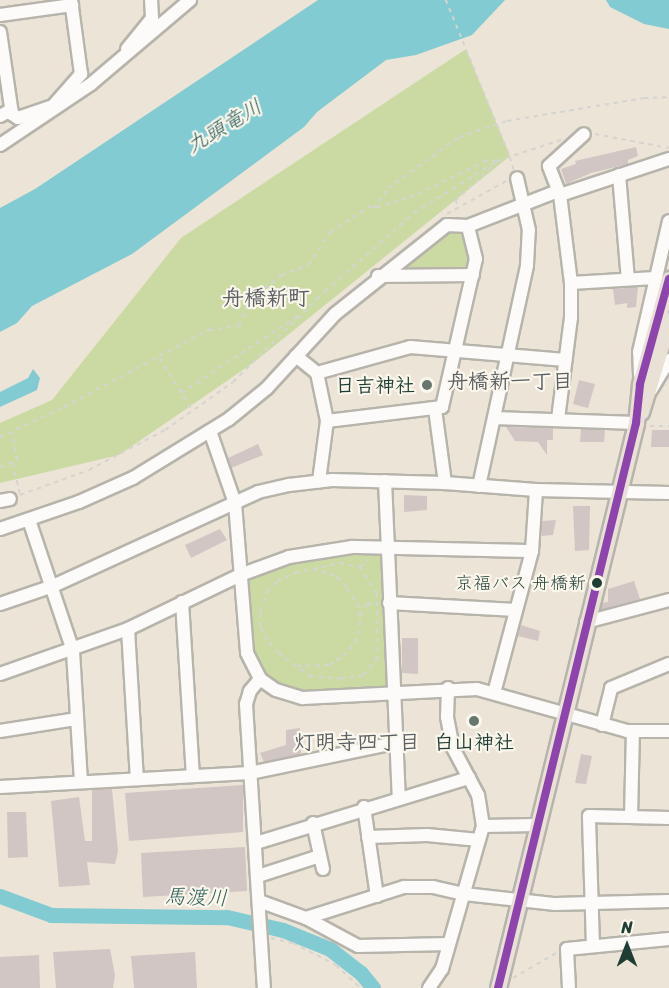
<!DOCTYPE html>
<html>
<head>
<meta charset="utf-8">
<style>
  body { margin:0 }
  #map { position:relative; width:669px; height:988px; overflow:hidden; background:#ece4d6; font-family:Sriracha,"Klee One",sans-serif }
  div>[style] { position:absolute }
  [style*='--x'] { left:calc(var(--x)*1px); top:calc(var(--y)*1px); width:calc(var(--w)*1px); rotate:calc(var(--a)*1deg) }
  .green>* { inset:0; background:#cbdaa3 }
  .water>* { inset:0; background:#82cbd2 }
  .river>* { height:15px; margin:-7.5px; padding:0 7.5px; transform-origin:7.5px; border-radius:7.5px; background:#82cbd2 }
  .building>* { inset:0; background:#d1c6c4 }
  .path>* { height:1.5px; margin-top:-0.75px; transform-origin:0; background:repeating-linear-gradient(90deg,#d4d4d0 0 4.5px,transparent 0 9px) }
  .roads { filter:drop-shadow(2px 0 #b6b4ab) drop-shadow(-2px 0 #b6b4ab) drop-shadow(0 2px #b6b4ab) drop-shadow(0 -2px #b6b4ab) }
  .minor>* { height:12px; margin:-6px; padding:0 6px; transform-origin:6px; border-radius:6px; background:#fcfbf9 }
  .major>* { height:15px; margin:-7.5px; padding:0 7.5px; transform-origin:7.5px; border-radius:7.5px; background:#e9e1d5 }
  .path-bridge>* { height:1.5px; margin-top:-0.75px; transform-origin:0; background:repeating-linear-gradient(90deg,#d4d4d0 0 4.5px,transparent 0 9px) }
  .bus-1>* { height:8px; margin:-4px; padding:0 4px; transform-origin:4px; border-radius:4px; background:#8e44ad }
  .dots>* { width:16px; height:16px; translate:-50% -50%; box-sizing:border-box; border:3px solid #fbf7ec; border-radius:50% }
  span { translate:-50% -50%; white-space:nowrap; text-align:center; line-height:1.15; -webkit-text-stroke:4.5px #fbf7ec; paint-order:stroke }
  .bus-label { font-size:18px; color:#1f3d34 }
  .right { translate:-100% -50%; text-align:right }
  .poi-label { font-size:20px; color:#1f3d34; font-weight:700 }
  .water-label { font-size:21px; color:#2c5e5b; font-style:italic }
  .neighbourhood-label { font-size:21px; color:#5a5f63; font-weight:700 }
  .quarter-label { font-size:22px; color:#5a5f63; font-weight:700 }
  .north { position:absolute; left:597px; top:916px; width:60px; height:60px; -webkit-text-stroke:4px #fbf7ec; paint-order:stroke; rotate:0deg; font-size:16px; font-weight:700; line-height:24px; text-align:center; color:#1f3d34 }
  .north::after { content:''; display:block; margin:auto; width:21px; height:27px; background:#1f3d34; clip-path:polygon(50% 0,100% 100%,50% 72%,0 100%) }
</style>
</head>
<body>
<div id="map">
  <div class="green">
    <div style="clip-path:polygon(466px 49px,510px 156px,253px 363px,119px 455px,0 483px,0 423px,52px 400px,181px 238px)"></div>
    <div style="clip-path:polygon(447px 226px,468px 226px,473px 275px,382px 273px)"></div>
    <div style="clip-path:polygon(387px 546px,392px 689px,303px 698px,265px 678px,251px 647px,240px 575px,289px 557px)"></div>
  </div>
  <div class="water">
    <div style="clip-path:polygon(318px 0,505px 0,472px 35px,416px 55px,386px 60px,317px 112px,304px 127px,132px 254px,32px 306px,17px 323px,0 332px,0 208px,35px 189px)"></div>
    <div style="clip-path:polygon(606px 0,669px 0,669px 29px,644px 24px,610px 7px)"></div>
    <div style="clip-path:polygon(33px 369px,40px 378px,37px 390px,0 407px,0 392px,28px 378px)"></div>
  </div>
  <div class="river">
    <div style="--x:0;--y:896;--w:54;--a:20.4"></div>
    <div style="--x:51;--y:915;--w:176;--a:0.7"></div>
    <div style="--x:227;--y:917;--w:57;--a:13.1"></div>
    <div style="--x:283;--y:930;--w:51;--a:22"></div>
    <div style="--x:330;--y:949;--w:39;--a:38"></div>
    <div style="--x:361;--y:973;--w:19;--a:51"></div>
  </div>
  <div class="building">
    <div style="clip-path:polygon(636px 147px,638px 156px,628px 160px,628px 164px,591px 173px,566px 184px,561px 169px,576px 164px,575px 161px)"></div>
    <div style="clip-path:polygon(638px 287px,636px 307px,627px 308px,627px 303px,615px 305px,613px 289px)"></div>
    <div style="clip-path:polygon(579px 380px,595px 384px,588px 408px,573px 404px)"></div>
    <div style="clip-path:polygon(506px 427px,553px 428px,553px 440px,547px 440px,547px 455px,538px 442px,515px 441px)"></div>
    <div style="clip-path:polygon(581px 429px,605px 430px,604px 442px,580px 442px)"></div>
    <div style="clip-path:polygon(652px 430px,669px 430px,669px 447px,651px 447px)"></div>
    <div style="clip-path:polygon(258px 444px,263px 455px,231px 468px,228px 458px)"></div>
    <div style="clip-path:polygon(404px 495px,427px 496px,427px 510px,404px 512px)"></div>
    <div style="clip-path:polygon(573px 506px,590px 506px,589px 550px,575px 551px)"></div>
    <div style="clip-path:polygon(556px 520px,553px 535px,542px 536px,542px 521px)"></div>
    <div style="clip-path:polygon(220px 529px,227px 540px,191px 558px,185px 545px)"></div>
    <div style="clip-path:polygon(634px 581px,640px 599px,600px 610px,602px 603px,608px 602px,608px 589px)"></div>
    <div style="clip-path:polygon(521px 625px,540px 631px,538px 641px,518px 636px)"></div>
    <div style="clip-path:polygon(402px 638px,418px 638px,418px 674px,402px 673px)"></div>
    <div style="clip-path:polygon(300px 728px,301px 754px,264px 762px,260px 753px,286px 745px,286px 730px)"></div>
    <div style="clip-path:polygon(581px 754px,592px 756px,586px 784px,575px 783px)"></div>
    <div style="clip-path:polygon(243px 785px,243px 832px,129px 841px,125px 793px)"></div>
    <div style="clip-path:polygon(112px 789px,118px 851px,115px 864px,87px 862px,90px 885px,59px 887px,51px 801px,79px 797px,85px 841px,92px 841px,92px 790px)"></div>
    <div style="clip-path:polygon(7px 812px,26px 812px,28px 857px,8px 858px)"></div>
    <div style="clip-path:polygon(245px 847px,247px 891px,143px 897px,141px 853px)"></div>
    <div style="clip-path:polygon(110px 949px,115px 975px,113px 988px,56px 988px,53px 952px)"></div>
    <div style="clip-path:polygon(195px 952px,197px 988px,134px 988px,131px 956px)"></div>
    <div style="clip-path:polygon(39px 955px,40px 988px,0 988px,0 957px)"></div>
  </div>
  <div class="path">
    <div style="--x:595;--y:134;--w:75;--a:10.7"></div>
    <div style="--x:510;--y:157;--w:14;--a:73"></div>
    <div style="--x:497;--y:161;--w:10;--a:180"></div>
    <div style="--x:487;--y:161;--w:80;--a:154.1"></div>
    <div style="--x:415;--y:196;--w:44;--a:162.8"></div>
    <div style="--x:373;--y:209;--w:26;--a:-54"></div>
    <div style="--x:388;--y:188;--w:87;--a:-35.7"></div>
    <div style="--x:459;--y:137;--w:51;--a:-18.4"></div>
    <div style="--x:507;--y:121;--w:139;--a:-9.5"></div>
    <div style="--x:644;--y:98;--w:25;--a:-2"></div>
    <div style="--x:457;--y:204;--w:4;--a:-124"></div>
    <div style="--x:455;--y:201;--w:57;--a:-42.9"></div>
    <div style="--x:447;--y:214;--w:68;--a:-29.2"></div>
    <div style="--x:160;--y:358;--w:61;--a:58.4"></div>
    <div style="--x:181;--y:393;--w:144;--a:-33.4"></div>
    <div style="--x:650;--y:426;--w:19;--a:0"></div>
    <div style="--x:0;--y:437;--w:71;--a:-25.1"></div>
    <div style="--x:64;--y:407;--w:164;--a:-28"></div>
    <div style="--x:209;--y:330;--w:30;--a:-8"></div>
    <div style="--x:239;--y:326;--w:29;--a:-70"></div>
    <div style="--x:249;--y:299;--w:41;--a:-36"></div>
    <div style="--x:282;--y:275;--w:28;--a:-21"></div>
    <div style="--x:308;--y:265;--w:40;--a:-56"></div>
    <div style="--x:330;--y:232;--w:50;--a:-32.7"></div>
    <div style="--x:13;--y:463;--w:32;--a:77"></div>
    <div style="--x:0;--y:467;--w:18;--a:-19"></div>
    <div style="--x:17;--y:461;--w:29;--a:-100"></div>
    <div style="--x:20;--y:495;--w:73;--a:-19.9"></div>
    <div style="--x:89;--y:470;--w:86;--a:-27.8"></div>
    <div style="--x:165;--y:430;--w:83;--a:-35.2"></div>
    <div style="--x:233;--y:382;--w:129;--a:-44.7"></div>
    <div style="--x:325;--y:291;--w:118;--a:-41.2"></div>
    <div style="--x:414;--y:213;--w:98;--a:-32.1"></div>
    <div style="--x:497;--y:161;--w:71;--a:-18.2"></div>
    <div style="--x:360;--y:567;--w:31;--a:57"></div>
    <div style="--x:377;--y:593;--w:65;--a:89.1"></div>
    <div style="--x:378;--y:658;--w:23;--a:130"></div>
    <div style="--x:363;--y:676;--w:22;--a:172"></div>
    <div style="--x:341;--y:679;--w:30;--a:-176"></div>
    <div style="--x:311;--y:677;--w:41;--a:-144"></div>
    <div style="--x:278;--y:653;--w:17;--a:-130"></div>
    <div style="--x:267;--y:640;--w:16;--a:-117"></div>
    <div style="--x:260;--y:626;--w:15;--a:-90"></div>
    <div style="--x:260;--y:611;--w:20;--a:-70"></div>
    <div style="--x:267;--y:592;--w:15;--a:-48"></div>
    <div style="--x:277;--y:581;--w:20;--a:-24"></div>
    <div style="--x:295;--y:573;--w:46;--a:-12.5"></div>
    <div style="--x:340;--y:563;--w:20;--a:11"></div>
    <div style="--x:360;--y:567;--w:11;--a:-45"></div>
    <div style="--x:360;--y:615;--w:13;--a:-58"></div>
    <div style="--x:367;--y:604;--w:9;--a:-21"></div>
    <div style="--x:297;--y:666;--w:32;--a:-2"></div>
    <div style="--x:329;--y:665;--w:17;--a:-33"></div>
    <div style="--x:343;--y:656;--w:18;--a:-47"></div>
    <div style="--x:355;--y:643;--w:18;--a:-74"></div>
    <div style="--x:360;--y:626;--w:18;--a:-93"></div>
    <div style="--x:359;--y:608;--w:25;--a:-122"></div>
    <div style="--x:346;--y:587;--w:16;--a:-135"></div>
    <div style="--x:335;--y:576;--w:21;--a:-163"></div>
    <div style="--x:271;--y:938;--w:23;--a:13"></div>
    <div style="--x:293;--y:943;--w:48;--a:27.1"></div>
    <div style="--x:336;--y:965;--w:34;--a:43"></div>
    <div style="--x:513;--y:978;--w:52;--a:-30"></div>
  </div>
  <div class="roads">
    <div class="minor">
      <div style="--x:0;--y:15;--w:73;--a:-7.9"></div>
      <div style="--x:0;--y:32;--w:83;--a:81.7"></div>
      <div style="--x:12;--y:114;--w:7;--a:34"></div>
      <div style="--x:18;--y:118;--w:34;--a:-19"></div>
      <div style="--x:127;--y:49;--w:40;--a:-51"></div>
      <div style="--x:152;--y:18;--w:18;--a:-93"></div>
      <div style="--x:53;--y:106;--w:43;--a:-48.8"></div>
      <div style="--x:81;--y:74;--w:75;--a:-97.7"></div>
      <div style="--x:0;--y:116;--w:13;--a:-29"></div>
      <div style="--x:0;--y:145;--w:110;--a:-33.8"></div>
      <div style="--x:91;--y:84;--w:130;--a:-40.3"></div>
      <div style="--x:619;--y:175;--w:104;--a:85.1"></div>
      <div style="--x:560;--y:195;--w:115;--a:-18.3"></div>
      <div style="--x:378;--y:276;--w:95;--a:-0.6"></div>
      <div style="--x:571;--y:283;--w:84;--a:-3.4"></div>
      <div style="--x:296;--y:356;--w:27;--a:39"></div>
      <div style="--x:317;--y:373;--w:49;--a:78.2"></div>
      <div style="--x:327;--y:421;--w:61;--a:97.6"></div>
      <div style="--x:317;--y:373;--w:97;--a:-15.6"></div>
      <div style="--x:410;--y:347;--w:156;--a:4.8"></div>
      <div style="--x:640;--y:375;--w:23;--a:-92"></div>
      <div style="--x:639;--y:352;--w:134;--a:-77.1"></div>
      <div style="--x:651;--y:390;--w:35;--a:-59"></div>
      <div style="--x:435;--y:409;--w:75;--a:82.3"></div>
      <div style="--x:494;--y:418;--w:142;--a:2"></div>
      <div style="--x:558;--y:419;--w:102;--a:-82.7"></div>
      <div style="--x:571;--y:318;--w:35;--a:-90"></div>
      <div style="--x:571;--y:283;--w:89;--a:-97.1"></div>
      <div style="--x:560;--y:195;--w:31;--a:-111"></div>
      <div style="--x:549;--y:166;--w:47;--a:-42.4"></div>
      <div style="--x:327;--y:421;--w:116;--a:-6.9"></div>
      <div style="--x:442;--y:407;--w:152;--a:-77.1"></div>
      <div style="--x:476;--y:259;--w:34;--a:-104"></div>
      <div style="--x:210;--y:431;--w:76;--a:70.9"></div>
      <div style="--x:235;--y:503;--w:150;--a:85.4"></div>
      <div style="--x:247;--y:653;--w:29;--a:63"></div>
      <div style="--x:260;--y:679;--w:19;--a:35"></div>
      <div style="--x:276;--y:690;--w:28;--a:17"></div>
      <div style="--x:303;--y:698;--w:174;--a:-3"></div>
      <div style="--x:477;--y:689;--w:156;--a:15.6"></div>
      <div style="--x:627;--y:731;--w:42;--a:0"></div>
      <div style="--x:385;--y:481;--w:316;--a:87.5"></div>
      <div style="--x:479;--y:486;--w:226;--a:-77.7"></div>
      <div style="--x:527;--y:265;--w:35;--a:-87"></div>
      <div style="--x:529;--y:230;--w:53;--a:-103"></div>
      <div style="--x:0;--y:501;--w:10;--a:-11"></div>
      <div style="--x:29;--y:520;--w:138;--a:71.4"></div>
      <div style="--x:73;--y:651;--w:131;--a:86.5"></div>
      <div style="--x:0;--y:529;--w:83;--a:-18.9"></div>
      <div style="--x:79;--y:502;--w:59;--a:-24"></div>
      <div style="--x:133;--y:478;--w:113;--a:-31.6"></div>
      <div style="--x:229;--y:419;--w:49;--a:-39.2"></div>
      <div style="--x:267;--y:388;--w:100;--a:-47.4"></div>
      <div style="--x:335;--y:314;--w:143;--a:-38.5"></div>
      <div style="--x:447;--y:225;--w:21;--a:3"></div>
      <div style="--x:468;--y:226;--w:97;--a:-21.3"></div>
      <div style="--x:182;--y:602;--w:174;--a:86.4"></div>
      <div style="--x:389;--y:603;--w:127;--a:3.2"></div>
      <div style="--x:0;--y:604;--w:56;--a:-18.8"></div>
      <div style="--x:53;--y:586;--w:226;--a:-24.6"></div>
      <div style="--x:258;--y:492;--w:32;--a:-13"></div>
      <div style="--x:289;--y:485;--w:43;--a:-6.6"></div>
      <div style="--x:332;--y:480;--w:113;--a:1.5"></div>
      <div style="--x:445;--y:483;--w:91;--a:4.4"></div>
      <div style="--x:536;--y:490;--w:133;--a:1.3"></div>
      <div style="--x:586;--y:622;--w:86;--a:-14.8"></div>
      <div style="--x:128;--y:629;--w:150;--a:86.6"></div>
      <div style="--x:0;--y:674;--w:136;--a:-19.4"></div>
      <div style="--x:128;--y:629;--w:124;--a:-25.7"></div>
      <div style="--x:240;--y:575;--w:52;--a:-20.2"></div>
      <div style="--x:289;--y:557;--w:64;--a:-9"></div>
      <div style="--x:352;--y:547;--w:180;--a:1.3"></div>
      <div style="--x:260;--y:679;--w:16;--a:130"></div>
      <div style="--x:250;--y:691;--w:14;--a:107"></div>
      <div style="--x:246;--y:704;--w:285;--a:86.4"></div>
      <div style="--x:494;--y:693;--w:147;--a:-75"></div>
      <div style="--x:532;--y:551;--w:61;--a:-86.2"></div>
      <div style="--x:602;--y:725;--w:38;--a:-76"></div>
      <div style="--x:611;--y:688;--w:63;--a:-22.5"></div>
      <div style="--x:0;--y:731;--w:78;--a:-8.9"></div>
      <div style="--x:0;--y:787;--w:250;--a:-3.2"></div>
      <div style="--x:250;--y:773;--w:148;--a:-11.7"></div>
      <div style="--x:364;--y:807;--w:90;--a:81.7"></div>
      <div style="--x:631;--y:817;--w:85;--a:-88.7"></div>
      <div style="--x:313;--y:823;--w:47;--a:77.7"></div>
      <div style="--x:483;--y:826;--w:53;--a:-1.1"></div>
      <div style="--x:368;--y:837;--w:59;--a:-1.9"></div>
      <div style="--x:427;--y:835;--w:52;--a:5.5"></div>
      <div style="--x:256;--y:843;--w:223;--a:-17"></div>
      <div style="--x:258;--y:876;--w:65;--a:-17.9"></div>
      <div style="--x:259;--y:901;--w:50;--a:19.9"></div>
      <div style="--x:306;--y:918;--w:59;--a:28.3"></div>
      <div style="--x:358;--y:946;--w:91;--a:-1.3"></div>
      <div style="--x:306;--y:918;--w:103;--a:-17.6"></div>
      <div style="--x:404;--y:887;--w:29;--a:0"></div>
      <div style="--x:433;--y:887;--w:32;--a:13"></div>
      <div style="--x:464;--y:894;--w:92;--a:6.3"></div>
      <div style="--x:555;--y:904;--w:114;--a:-1.5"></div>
      <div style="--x:593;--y:946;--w:130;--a:-91.8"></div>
      <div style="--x:589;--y:816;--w:80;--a:1.4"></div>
      <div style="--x:429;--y:988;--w:23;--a:-56"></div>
      <div style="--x:442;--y:969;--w:149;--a:-74"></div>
      <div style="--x:483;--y:826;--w:31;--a:-99"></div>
      <div style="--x:478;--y:795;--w:53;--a:-118"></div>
      <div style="--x:453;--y:748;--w:32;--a:-101"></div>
      <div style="--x:447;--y:717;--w:29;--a:-88"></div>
      <div style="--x:569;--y:988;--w:39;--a:-93"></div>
      <div style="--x:567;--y:949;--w:102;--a:-5.6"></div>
    </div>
    <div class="major">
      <div style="--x:641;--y:412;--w:96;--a:-73.1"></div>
      <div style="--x:498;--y:988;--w:582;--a:-76.27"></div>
      <div style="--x:636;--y:423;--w:39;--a:-84"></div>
      <div style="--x:640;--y:384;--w:109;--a:-74.6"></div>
    </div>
  </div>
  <div class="path-bridge">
    <div style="--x:446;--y:0;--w:169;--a:67.7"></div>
  </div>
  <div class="bus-1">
    <div style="--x:498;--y:988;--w:582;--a:-76.27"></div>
    <div style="--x:636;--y:423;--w:39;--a:-84"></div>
    <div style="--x:640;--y:384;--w:109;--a:-74.6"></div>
  </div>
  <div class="dots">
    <div style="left:427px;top:385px;background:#67776d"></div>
    <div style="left:597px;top:583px;background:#1f3d34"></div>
    <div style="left:474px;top:721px;background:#67776d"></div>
  </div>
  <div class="bus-label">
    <span class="right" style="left:586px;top:583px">京福バス 舟橋新</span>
  </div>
  <div class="poi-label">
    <span class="right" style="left:415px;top:385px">日吉神社</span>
    <span style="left:474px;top:742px">白山神社</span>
  </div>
  <div class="water-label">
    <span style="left:224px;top:126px;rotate:-31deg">九頭竜川</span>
    <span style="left:196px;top:897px;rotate:2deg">馬渡川</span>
  </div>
  <div class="neighbourhood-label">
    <span style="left:510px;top:381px">舟橋新一丁目</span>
    <span style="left:357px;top:742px">灯明寺四丁目</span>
  </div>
  <div class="quarter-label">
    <span style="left:266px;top:298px">舟橋新町</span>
  </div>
  <div class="north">N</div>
</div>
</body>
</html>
